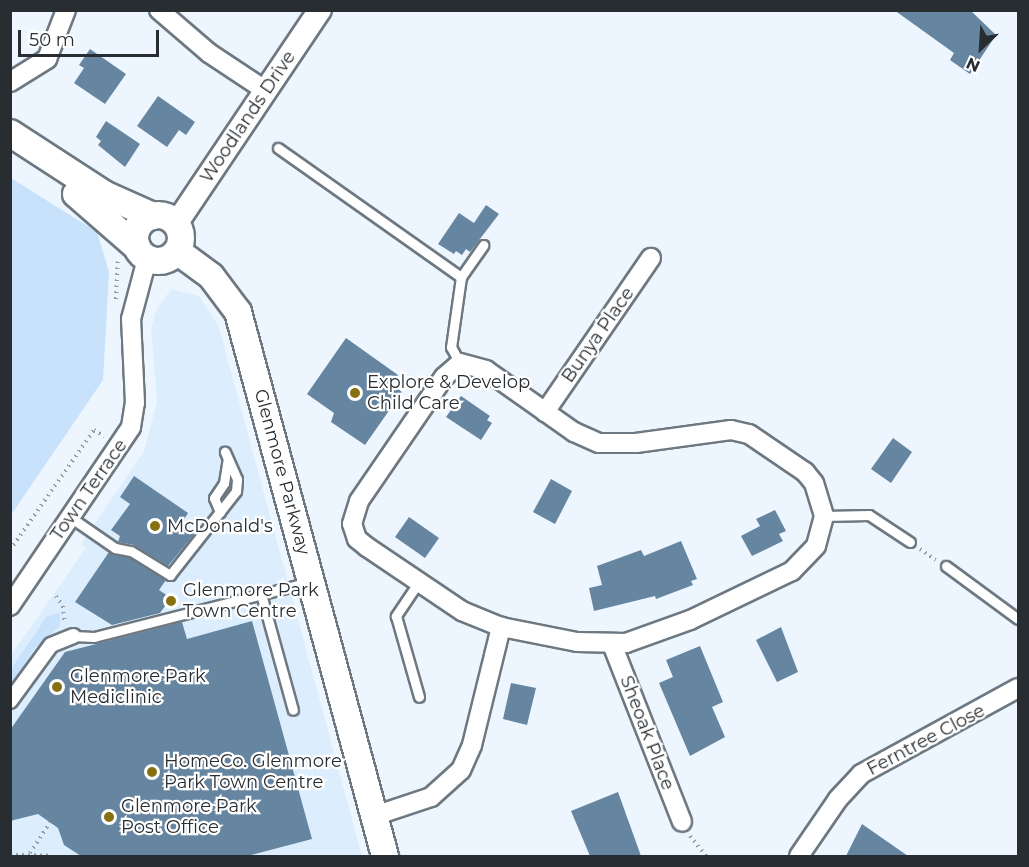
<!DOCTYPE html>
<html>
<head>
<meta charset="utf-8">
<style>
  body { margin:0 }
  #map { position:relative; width:1029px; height:867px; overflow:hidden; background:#edf6ff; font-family:Montserrat,sans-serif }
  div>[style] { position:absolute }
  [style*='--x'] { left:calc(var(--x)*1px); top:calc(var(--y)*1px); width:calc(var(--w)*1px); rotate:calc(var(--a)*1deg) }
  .built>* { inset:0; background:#dceefe }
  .green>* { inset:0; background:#c7e2fa }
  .building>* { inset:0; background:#6685a0 }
  .path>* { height:4px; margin-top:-2px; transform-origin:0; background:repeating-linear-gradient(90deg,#92999f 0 1.5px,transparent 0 6px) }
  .roads { filter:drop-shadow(2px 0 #6d7881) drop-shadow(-2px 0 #6d7881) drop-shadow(0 2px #6d7881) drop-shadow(0 -2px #6d7881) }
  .service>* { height:9px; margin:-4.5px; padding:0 4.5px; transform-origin:4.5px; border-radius:4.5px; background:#fff }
  .pedestrian>* { height:14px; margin:-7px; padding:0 7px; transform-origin:7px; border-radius:7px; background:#fff }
  .minor>* { height:18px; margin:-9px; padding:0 9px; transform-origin:9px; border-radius:9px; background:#fff }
  .tertiary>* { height:22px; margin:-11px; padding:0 11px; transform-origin:11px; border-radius:11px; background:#fff }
  .secondary>* { height:26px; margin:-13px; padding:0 13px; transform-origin:13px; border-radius:13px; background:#fff }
  .secondary>.ring { margin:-13px; padding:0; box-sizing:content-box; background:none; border:26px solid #fff; border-radius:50% }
  .dots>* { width:16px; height:16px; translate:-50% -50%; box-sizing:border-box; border:3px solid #fff; border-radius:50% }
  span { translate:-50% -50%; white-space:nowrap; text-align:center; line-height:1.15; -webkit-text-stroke:4.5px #fff; paint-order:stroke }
  .street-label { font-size:18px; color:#282d31 }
  .poi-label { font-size:18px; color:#282d31 }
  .left { translate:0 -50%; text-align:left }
  .frame { position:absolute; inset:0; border:12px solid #282d31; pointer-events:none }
  .north { position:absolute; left:951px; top:18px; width:60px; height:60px; -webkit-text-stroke:4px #fff; paint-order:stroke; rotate:205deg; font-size:16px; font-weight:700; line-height:24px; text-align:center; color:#282d31 }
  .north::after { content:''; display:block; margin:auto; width:21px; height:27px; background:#282d31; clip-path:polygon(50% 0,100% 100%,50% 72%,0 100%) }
  .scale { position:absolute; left:18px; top:30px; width:141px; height:27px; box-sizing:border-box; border:3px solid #282d31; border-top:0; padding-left:8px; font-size:18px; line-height:21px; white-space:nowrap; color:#282d31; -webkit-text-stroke:4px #fff; paint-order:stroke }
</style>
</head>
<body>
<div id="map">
  <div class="built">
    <div style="clip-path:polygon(171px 289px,199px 296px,219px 327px,362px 856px,11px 856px,11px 655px,86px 548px,81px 544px,144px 451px,157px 402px,151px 328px,157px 309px)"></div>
  </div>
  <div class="green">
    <div style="clip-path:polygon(11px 178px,97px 232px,109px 272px,103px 380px,11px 515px)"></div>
    <div style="clip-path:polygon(60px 613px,60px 626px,34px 649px,11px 684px,11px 669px,47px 616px)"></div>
  </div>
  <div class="building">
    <div style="clip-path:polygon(894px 10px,970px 10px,996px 35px,970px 74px,950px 60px,954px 53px)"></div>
    <div style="clip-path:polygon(90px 49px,126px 74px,105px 104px,74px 83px,84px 68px,79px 65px)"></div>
    <div style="clip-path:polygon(158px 96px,195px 122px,186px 135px,179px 130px,167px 147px,137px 126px)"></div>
    <div style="clip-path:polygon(106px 121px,140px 144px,125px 167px,98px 145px,101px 141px,96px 137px)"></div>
    <div style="clip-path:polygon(486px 205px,499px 214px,470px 252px,466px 249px,462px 255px,456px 251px,454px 254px,438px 244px,459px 213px,474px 223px)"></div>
    <div style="clip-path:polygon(346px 338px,398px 375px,391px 384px,402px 392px,365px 445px,331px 422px,334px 413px,307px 394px)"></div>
    <div style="clip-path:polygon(461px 396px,490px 416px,487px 420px,492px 423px,481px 440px,446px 417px)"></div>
    <div style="clip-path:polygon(893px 438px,912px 452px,891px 483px,871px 469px)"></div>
    <div style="clip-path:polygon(134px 476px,188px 513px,182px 523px,195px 533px,168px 566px,134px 545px,118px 542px,120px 536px,111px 530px,130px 504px,120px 497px)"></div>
    <div style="clip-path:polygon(551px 479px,572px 491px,555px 524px,533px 512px)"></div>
    <div style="clip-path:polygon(775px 510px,786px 531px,779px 534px,783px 541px,752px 556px,741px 536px,760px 526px,756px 519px)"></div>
    <div style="clip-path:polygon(409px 517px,439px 538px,425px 558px,395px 537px)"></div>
    <div style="clip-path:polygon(681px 541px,697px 579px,691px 581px,693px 585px,656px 599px,655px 596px,594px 611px,589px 588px,602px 585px,597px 566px,641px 550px,644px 556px)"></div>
    <div style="clip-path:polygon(109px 552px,129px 557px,166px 580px,159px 590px,171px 598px,160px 613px,112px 625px,75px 602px)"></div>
    <div style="clip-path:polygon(252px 621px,312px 839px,247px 856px,81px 856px,64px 845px,58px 828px,38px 814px,10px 821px,10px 730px,65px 652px,182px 622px,187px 639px)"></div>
    <div style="clip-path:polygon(781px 627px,798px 672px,777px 682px,756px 640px)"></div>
    <div style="clip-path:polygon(700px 646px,723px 702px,712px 707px,725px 737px,690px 756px,659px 683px,673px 677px,666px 660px)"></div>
    <div style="clip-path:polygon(511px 683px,536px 688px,527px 725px,503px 719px)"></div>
    <div style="clip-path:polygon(618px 792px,641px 856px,590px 856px,571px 811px)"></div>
    <div style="clip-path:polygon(862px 824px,908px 856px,846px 856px)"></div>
  </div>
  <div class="path">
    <div style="--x:116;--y:299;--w:41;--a:-87.2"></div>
    <div style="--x:920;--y:549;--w:19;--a:35"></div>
    <div style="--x:10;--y:550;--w:146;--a:-55"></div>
    <div style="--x:94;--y:430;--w:12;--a:31"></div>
    <div style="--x:56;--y:596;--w:12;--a:55"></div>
    <div style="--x:63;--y:606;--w:18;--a:84"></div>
    <div style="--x:690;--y:836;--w:26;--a:51"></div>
    <div style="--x:30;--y:853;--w:37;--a:-57"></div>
    <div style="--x:10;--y:855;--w:39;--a:1"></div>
  </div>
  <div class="roads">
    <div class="service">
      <div style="--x:278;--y:148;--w:224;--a:35.2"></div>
      <div style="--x:461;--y:277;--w:71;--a:98.1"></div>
      <div style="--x:451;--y:347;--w:18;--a:61"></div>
      <div style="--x:461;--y:277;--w:39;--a:-55"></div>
      <div style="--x:220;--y:512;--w:15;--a:-113"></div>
      <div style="--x:214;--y:498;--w:18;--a:-56"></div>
      <div style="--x:224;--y:483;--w:24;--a:-81"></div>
      <div style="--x:824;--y:516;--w:45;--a:-1.3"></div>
      <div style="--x:869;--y:515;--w:49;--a:33.4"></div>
      <div style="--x:70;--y:517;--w:55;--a:34.6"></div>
      <div style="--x:115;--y:548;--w:16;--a:11"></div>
      <div style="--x:131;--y:551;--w:46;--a:31.6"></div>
      <div style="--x:170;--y:575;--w:107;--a:-51.8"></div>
      <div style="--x:236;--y:491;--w:12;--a:-85"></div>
      <div style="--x:237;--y:479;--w:30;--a:-114"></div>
      <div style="--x:946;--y:566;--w:89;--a:36.4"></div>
      <div style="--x:418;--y:583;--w:40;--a:124"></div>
      <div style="--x:396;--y:616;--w:84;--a:74.1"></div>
      <div style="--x:261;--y:594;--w:120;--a:74.6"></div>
      <div style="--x:73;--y:636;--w:21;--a:3"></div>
      <div style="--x:94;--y:637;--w:222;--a:-14.3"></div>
    </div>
    <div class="pedestrian">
      <div style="--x:10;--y:701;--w:69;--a:-53.8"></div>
      <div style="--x:51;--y:645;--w:24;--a:-22"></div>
    </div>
    <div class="minor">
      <div style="--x:159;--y:10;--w:66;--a:40.7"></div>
      <div style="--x:209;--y:53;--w:67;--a:33.5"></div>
      <div style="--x:10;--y:82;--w:44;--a:-31.9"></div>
      <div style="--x:47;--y:59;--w:53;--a:-68.8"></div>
      <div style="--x:460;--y:363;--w:27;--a:15"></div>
      <div style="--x:486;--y:370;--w:108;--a:35.2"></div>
      <div style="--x:574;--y:432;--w:27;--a:24"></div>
      <div style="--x:599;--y:443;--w:37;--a:0"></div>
      <div style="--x:636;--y:443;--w:96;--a:-7.8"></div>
      <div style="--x:731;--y:430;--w:18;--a:13"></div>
      <div style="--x:749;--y:434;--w:68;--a:34.2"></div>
      <div style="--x:805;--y:472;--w:14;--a:51"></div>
      <div style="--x:814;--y:483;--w:34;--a:73"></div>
      <div style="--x:824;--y:516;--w:31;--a:105"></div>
      <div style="--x:816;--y:546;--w:35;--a:134"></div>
      <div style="--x:792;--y:571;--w:113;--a:154.3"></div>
      <div style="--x:690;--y:620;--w:68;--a:160.2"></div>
      <div style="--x:626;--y:643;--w:49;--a:-178.8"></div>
      <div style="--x:577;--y:642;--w:77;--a:-168.8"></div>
      <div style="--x:501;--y:627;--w:42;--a:-157.7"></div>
      <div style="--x:462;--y:611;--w:115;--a:-146"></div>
      <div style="--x:367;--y:547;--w:13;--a:-141"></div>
      <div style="--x:357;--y:539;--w:16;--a:-108"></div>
      <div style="--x:352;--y:524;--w:24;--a:-73"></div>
      <div style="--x:359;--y:501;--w:150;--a:-55.6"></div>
      <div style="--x:444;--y:377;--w:21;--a:-41"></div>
      <div style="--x:545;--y:412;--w:187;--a:-55.5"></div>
      <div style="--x:10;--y:606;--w:216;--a:-55.9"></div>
      <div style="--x:131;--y:427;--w:24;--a:-81"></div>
      <div style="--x:135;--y:403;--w:84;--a:-92.7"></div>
      <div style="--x:131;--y:319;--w:62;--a:-75.1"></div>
      <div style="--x:612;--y:644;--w:191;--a:68.5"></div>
      <div style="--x:377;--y:815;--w:57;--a:-18.4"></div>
      <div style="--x:431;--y:797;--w:40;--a:-42"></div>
      <div style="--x:461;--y:770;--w:27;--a:-66"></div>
      <div style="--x:472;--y:745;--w:122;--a:-76.2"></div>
      <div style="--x:799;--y:856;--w:69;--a:-55.6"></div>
      <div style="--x:838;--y:799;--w:34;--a:-47"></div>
      <div style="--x:861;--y:774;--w:179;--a:-28.7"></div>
    </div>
    <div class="tertiary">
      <div style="--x:176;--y:224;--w:258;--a:-56.1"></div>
    </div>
    <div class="secondary">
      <div style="--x:10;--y:133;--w:112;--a:33"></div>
      <div style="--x:104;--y:194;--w:54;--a:24.2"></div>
      <div style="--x:76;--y:194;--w:81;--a:41"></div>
      <div class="ring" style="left:135px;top:215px;width:20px;height:20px"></div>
      <div style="--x:177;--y:251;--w:42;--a:36.3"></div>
      <div style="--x:211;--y:276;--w:45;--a:53.1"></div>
      <div style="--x:238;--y:312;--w:564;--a:74.88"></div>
    </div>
  </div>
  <div class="dots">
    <div style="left:355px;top:393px;background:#867010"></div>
    <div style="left:155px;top:526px;background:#867010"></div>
    <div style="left:171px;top:601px;background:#867010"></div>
    <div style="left:57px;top:687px;background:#867010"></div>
    <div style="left:152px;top:772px;background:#867010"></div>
    <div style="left:109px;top:817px;background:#867010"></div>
  </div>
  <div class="street-label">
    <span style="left:248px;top:117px;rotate:-56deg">Woodlands Drive</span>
    <span style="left:598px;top:335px;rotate:-55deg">Bunya Place</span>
    <span style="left:282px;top:472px;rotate:75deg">Glenmore Parkway</span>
    <span style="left:89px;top:490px;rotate:-55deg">Town Terrace</span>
    <span style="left:647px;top:733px;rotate:69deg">Sheoak Place</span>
    <span style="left:926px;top:740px;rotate:-28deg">Ferntree Close</span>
  </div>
  <div class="poi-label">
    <span class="left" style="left:367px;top:393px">Explore &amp; Develop<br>Child Care</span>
    <span class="left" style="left:167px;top:526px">McDonald's</span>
    <span class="left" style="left:183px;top:601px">Glenmore Park<br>Town Centre</span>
    <span class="left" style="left:70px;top:687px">Glenmore Park<br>Mediclinic</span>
    <span class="left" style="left:164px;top:772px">HomeCo. Glenmore<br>Park Town Centre</span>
    <span class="left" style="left:121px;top:817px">Glenmore Park<br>Post Office</span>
  </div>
  <div class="frame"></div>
  <div class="north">N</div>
  <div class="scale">50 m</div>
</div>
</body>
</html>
